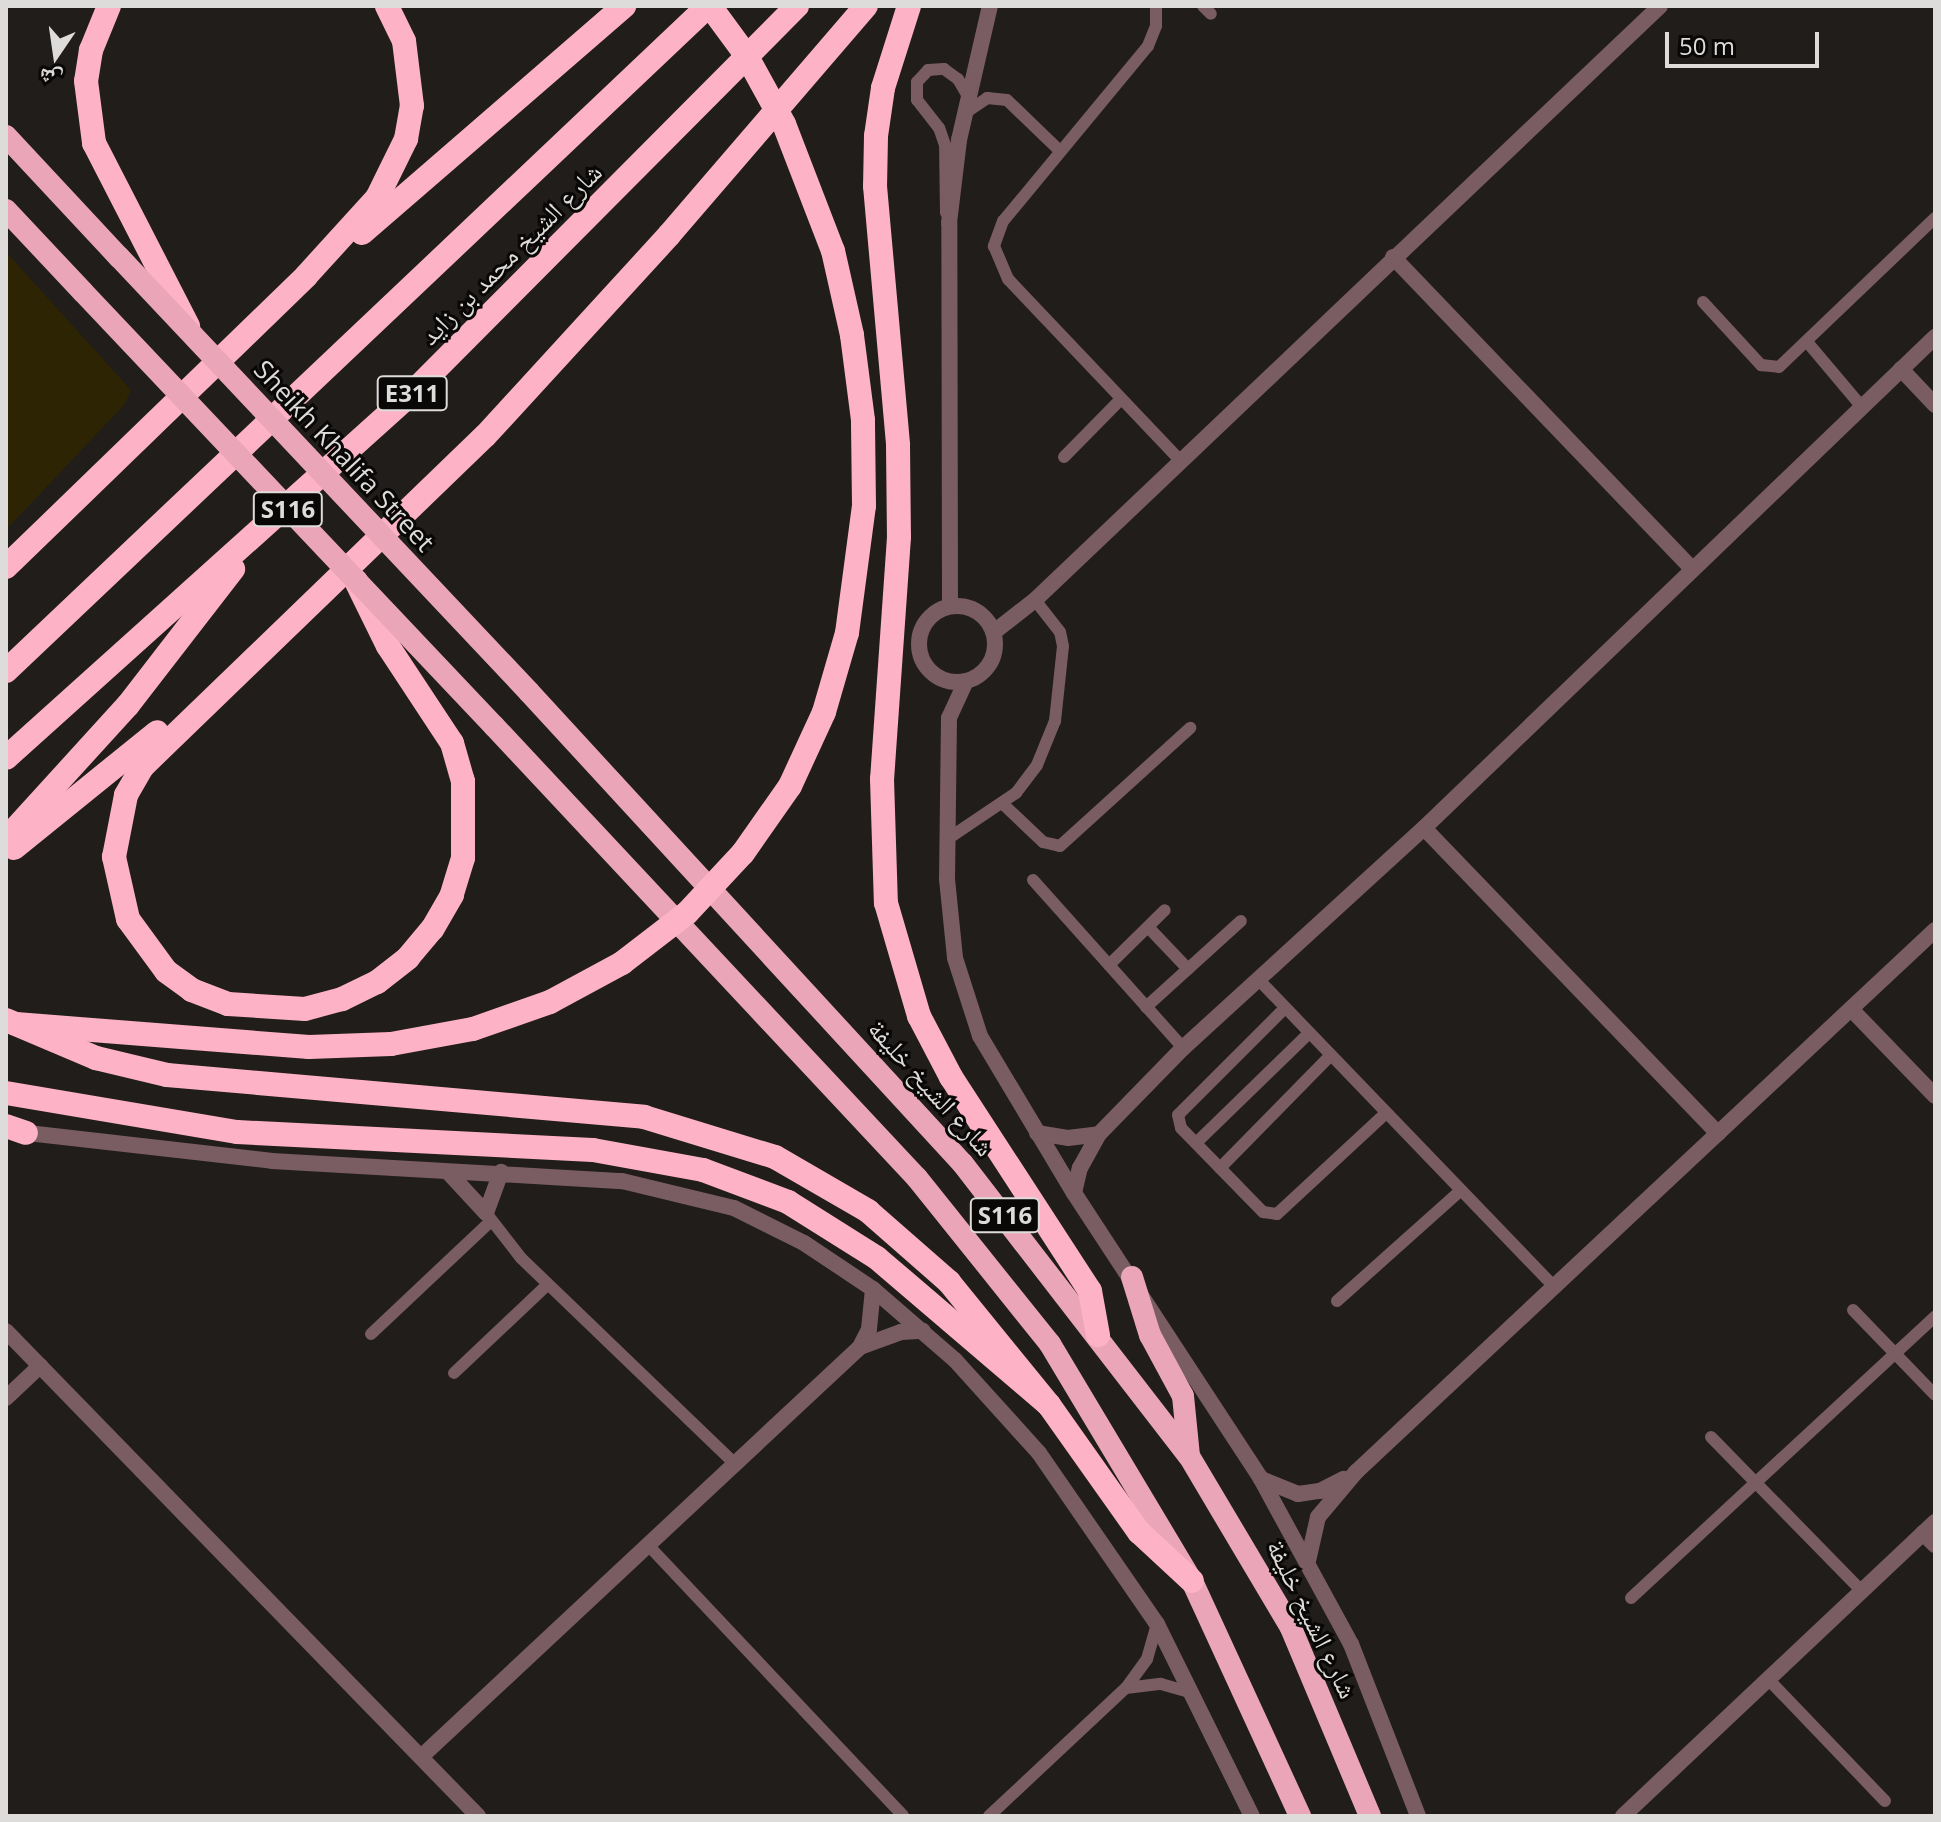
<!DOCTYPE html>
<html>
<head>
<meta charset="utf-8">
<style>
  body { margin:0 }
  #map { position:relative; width:1941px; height:1822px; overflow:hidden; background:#201d1b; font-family:"Open Sans","Noto Naskh Arabic",sans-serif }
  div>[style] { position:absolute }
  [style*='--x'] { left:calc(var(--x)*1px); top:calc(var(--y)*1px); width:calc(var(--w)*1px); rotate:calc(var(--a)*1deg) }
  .sand>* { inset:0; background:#2d2403 }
  .service>* { height:12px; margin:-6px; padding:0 6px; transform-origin:6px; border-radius:6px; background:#7a5c63 }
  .minor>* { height:16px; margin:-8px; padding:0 8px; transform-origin:8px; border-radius:8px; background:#7a5c63 }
  .minor>.ring { margin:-8px; padding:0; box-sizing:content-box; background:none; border:16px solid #7a5c63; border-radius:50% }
  .trunk>* { height:22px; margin:-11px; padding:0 11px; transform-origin:11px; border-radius:11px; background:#eaa6b8 }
  .motorway>* { height:24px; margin:-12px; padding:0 12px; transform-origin:12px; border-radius:12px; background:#fdb2c6 }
  .trunk-bridge>* { height:22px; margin:-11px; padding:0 11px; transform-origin:11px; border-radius:11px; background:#eaa6b8 }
  .motorway-bridge>* { height:24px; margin:-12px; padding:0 12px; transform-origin:12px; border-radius:12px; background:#fdb2c6 }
  span { translate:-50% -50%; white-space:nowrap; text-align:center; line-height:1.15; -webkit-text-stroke:6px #090807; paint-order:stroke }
  .shield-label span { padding:2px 6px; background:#090807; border:2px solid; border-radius:6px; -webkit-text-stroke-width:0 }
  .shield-label { font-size:24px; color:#dedcdb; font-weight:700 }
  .street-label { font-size:26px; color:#dedcdb }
  .frame { position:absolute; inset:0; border:8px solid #dedcdb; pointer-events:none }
  .north { position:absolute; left:16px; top:16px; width:80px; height:80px; -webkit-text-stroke:6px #090807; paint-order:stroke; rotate:193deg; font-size:22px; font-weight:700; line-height:32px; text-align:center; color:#dedcdb }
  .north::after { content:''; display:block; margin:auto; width:28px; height:36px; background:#dedcdb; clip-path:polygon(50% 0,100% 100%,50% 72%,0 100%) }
  .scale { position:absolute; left:1665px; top:32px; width:154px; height:36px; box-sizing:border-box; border:4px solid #dedcdb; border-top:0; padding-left:10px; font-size:24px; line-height:28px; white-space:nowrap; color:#dedcdb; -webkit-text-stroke:6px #090807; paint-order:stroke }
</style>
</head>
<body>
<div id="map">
  <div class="sand">
    <div style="clip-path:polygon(6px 252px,131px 390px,125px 404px,6px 530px)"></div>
  </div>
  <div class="service">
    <div style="--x:1156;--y:6;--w:20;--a:90"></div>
    <div style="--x:1156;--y:26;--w:22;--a:112"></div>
    <div style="--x:1148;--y:46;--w:227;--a:129.6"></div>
    <div style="--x:1003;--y:221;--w:27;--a:110"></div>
    <div style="--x:994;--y:246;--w:36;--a:67"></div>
    <div style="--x:1008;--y:279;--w:248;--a:46.5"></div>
    <div style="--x:1203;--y:6;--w:11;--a:45"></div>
    <div style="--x:965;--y:113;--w:27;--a:-34"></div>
    <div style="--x:987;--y:98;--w:20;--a:6"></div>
    <div style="--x:1007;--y:100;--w:71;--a:43.9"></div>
    <div style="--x:946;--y:213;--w:68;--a:-90.8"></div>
    <div style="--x:945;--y:145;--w:18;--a:-109"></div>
    <div style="--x:939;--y:128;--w:36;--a:-128"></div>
    <div style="--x:917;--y:100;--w:18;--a:-90"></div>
    <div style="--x:917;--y:82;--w:16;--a:-47"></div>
    <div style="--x:928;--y:70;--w:16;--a:-4"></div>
    <div style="--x:944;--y:69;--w:17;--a:36"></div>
    <div style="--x:958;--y:79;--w:22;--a:60"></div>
    <div style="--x:1703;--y:302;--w:86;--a:47.4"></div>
    <div style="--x:1761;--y:365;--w:18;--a:6"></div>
    <div style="--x:1779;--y:367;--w:216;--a:-43.7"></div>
    <div style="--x:1808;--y:343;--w:82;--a:49.9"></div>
    <div style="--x:1064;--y:457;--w:81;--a:-45.5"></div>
    <div style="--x:1004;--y:805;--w:54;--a:43.5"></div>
    <div style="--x:1043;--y:842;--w:17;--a:13"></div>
    <div style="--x:1060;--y:846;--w:176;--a:-42.2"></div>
    <div style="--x:949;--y:838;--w:81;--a:-33.9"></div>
    <div style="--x:1016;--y:793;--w:35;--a:-53"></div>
    <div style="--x:1037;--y:765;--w:48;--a:-67.8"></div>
    <div style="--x:1055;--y:721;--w:75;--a:-83.9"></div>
    <div style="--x:1063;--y:646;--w:14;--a:-102"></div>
    <div style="--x:1060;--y:632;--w:41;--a:-128"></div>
    <div style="--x:1033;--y:880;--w:225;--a:48.2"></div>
    <div style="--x:1148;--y:927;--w:58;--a:46.4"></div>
    <div style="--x:1109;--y:965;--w:78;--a:-44.5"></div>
    <div style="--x:1258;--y:979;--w:427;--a:46.1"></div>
    <div style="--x:1146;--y:1007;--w:128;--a:-42.2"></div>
    <div style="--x:1285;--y:1008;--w:151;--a:135"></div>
    <div style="--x:1178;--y:1115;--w:13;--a:77"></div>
    <div style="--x:1181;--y:1128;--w:56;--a:45.7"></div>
    <div style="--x:1220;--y:1168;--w:62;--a:45.7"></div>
    <div style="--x:1263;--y:1212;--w:14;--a:8"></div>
    <div style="--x:1277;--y:1214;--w:149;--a:-42.8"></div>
    <div style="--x:1196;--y:1143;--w:158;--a:-44.2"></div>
    <div style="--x:1220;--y:1168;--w:158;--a:-45.5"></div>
    <div style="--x:486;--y:1213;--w:57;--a:52.1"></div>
    <div style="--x:521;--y:1258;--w:297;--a:43.9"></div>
    <div style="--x:1337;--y:1301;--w:166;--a:-41.8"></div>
    <div style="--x:1853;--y:1310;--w:118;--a:46"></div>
    <div style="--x:371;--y:1334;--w:165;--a:-43.3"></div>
    <div style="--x:454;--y:1373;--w:129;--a:-43.4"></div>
    <div style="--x:1711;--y:1437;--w:216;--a:45.6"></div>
    <div style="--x:648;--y:1545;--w:372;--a:46.7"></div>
    <div style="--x:1631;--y:1598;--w:415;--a:-42.8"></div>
    <div style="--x:1768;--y:1679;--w:169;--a:46.2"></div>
    <div style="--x:1126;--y:1688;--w:35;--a:-7"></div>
    <div style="--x:1161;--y:1684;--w:33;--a:16"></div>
    <div style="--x:989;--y:1816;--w:187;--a:-43.1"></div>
    <div style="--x:1126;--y:1688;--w:36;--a:-54"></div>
    <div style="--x:1147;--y:1659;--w:36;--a:-74"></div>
  </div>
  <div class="minor">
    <div style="--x:1393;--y:257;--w:432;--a:46.2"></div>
    <div style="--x:1901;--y:369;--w:50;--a:46.6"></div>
    <div class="ring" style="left:919px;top:606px;width:60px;height:60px"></div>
    <div style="--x:950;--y:606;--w:383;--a:-90.1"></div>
    <div style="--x:949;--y:223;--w:84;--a:-83.1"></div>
    <div style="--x:959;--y:140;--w:138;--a:-77"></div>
    <div style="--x:994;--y:632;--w:52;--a:-38"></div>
    <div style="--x:1035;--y:600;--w:862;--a:-43.54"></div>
    <div style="--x:966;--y:681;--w:41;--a:114.7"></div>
    <div style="--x:949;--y:718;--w:161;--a:90.7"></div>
    <div style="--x:947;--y:879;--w:79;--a:84.2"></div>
    <div style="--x:955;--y:958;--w:82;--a:72.2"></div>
    <div style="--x:980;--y:1036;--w:183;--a:59.1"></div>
    <div style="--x:1074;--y:1193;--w:342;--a:56.8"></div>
    <div style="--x:1261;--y:1479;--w:188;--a:61.4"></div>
    <div style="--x:1351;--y:1644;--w:185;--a:68.7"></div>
    <div style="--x:1424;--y:828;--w:424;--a:46.1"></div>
    <div style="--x:1851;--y:1009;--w:121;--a:46"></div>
    <div style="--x:19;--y:1132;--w:255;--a:6.5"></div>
    <div style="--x:272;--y:1161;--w:351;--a:3.3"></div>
    <div style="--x:622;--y:1181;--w:115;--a:13.6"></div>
    <div style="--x:734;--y:1208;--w:78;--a:26.6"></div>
    <div style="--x:804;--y:1243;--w:83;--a:33.7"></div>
    <div style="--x:873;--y:1289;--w:108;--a:40.9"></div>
    <div style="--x:955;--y:1360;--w:125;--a:47.9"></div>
    <div style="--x:1039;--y:1453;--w:208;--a:55.4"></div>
    <div style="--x:1157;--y:1624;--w:214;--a:63.7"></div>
    <div style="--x:1037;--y:1133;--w:31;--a:9"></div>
    <div style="--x:1068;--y:1138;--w:31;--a:-7"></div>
    <div style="--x:448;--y:1172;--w:56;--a:47.2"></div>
    <div style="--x:1074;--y:1193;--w:26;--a:-77"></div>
    <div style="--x:1080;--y:1168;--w:39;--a:-61"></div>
    <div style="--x:1099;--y:1134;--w:120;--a:-45.7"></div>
    <div style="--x:1183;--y:1048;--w:326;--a:-42.4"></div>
    <div style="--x:1424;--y:828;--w:709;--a:-43.86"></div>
    <div style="--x:486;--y:1213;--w:44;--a:-69.9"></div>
    <div style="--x:6;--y:1331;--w:677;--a:45.78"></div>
    <div style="--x:860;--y:1347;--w:20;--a:-63"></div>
    <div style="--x:869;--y:1329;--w:40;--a:-84.3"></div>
    <div style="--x:6;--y:1398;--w:47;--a:-43.3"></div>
    <div style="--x:1261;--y:1479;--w:40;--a:22"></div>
    <div style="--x:1298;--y:1494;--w:22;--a:-8"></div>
    <div style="--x:1320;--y:1491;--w:27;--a:-27"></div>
    <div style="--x:1923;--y:1533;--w:17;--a:45"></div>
    <div style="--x:1308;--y:1561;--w:45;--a:-77.2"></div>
    <div style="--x:1318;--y:1517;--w:59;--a:-49.8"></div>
    <div style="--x:1356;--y:1472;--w:793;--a:-43.11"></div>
    <div style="--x:421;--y:1757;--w:601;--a:-43.04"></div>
    <div style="--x:860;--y:1347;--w:44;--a:-20.1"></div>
    <div style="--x:901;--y:1332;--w:22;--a:-3"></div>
    <div style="--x:1623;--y:1816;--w:429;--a:-43.3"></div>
  </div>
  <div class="trunk">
    <div style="--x:6;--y:136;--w:166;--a:47"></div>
    <div style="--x:6;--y:210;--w:112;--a:46.8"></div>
    <div style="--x:529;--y:692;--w:641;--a:47.4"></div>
    <div style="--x:963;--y:1164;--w:369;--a:52.3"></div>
    <div style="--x:1189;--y:1456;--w:200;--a:59.3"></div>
    <div style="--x:1291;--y:1628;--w:204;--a:67.2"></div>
    <div style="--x:494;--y:726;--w:619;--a:46.9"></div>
    <div style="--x:917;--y:1178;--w:213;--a:51.3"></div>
    <div style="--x:1050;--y:1344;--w:276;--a:59.1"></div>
    <div style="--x:1192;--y:1581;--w:259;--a:65.3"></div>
    <div style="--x:1132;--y:1277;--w:61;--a:72.8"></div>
    <div style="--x:1150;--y:1335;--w:69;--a:61.6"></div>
    <div style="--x:1183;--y:1396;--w:60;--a:84.3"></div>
  </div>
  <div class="motorway">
    <div style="--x:109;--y:6;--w:48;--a:112.2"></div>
    <div style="--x:91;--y:50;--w:31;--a:99"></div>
    <div style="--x:86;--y:81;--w:63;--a:82.6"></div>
    <div style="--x:94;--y:143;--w:206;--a:62.8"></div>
    <div style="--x:909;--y:6;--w:86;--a:107.6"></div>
    <div style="--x:883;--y:88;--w:49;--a:98.3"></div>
    <div style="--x:876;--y:136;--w:50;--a:91.1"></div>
    <div style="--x:875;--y:186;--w:260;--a:84.9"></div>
    <div style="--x:898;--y:445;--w:92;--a:89.4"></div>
    <div style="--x:899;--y:537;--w:243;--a:94"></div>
    <div style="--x:882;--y:779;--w:124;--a:88.2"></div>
    <div style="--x:886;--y:903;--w:118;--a:73.7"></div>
    <div style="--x:919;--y:1016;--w:69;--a:62.3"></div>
    <div style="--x:951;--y:1077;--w:255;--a:57"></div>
    <div style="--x:1090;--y:1291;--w:45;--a:79.7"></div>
    <div style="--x:362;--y:233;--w:347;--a:-40.9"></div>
    <div style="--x:6;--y:567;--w:418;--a:-44.1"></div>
    <div style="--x:306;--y:276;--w:105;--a:-47.7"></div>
    <div style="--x:377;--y:198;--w:66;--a:-63.8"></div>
    <div style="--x:406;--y:139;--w:34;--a:-80"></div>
    <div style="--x:412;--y:106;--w:65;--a:-97"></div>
    <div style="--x:404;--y:41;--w:39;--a:-116"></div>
    <div style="--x:356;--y:581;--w:72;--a:63.8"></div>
    <div style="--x:388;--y:646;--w:116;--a:56.6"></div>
    <div style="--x:452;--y:743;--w:40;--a:74"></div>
    <div style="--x:463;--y:781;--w:77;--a:90"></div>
    <div style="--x:463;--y:858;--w:39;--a:107"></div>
    <div style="--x:452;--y:895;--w:39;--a:120"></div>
    <div style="--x:432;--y:929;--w:38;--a:130"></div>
    <div style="--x:408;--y:958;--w:39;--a:142"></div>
    <div style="--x:377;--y:982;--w:39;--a:154"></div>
    <div style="--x:342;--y:999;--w:38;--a:165"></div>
    <div style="--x:305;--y:1009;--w:77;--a:-176.3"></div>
    <div style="--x:228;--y:1004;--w:39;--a:-159"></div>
    <div style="--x:192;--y:990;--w:32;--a:-144"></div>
    <div style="--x:166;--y:971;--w:64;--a:-126.2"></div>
    <div style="--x:128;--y:919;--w:64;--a:-102.7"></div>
    <div style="--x:114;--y:857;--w:63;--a:-79"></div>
    <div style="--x:126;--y:795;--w:32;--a:-60"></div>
    <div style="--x:142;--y:767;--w:477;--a:-44"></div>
    <div style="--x:485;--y:436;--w:273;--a:-47.5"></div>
    <div style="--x:669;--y:235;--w:302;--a:-49.3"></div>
    <div style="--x:6;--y:671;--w:967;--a:-43.45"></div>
    <div style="--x:6;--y:758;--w:546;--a:-41.96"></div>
    <div style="--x:412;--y:393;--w:546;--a:-45.15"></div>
    <div style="--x:6;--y:839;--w:181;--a:-47.7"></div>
    <div style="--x:128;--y:705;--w:172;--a:-52.3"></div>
    <div style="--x:14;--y:848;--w:184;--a:-39"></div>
    <div style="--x:16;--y:1024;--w:294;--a:4.5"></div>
    <div style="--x:6;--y:1093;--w:234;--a:9.6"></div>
    <div style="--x:237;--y:1132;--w:356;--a:2.9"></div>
    <div style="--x:593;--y:1150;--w:112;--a:10.3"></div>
    <div style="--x:703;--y:1170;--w:91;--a:20.6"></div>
    <div style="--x:788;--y:1202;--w:105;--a:32.2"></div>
    <div style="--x:877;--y:1258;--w:226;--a:40.5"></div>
    <div style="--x:6;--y:1126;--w:21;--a:19"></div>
    <div style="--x:775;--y:1157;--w:108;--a:30.1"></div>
    <div style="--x:868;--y:1211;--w:108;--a:41.2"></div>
    <div style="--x:949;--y:1282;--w:159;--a:50.9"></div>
    <div style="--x:1049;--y:1405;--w:156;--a:54.7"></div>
    <div style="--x:1139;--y:1532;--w:72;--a:42.8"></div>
  </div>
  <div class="trunk-bridge">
    <div style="--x:119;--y:257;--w:598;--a:46.69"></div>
    <div style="--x:83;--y:292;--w:598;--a:46.56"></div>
  </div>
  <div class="motorway-bridge">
    <div style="--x:6;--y:1020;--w:98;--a:22.9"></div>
    <div style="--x:96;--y:1058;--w:73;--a:13.5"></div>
    <div style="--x:167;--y:1075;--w:479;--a:5"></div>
    <div style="--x:644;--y:1117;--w:137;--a:17"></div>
    <div style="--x:309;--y:1047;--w:82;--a:-2.1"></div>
    <div style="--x:391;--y:1044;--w:83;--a:-10.4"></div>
    <div style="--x:473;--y:1029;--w:82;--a:-19.3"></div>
    <div style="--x:550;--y:1002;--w:82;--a:-28.4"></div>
    <div style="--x:622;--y:963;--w:82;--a:-37.6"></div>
    <div style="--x:687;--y:913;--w:82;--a:-47"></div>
    <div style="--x:743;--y:853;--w:82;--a:-55"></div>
    <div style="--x:790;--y:786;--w:81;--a:-65.3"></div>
    <div style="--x:824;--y:712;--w:82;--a:-73.8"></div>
    <div style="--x:847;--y:633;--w:128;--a:-82.4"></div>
    <div style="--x:864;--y:506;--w:86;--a:-90.7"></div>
    <div style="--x:863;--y:420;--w:86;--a:-97.4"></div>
    <div style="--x:852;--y:335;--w:86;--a:-102.7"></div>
    <div style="--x:833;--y:251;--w:136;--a:-111.1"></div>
    <div style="--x:784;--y:124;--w:79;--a:-118.8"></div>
    <div style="--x:746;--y:55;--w:61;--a:-126.3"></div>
  </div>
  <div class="shield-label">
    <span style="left:412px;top:393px">E311</span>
    <span style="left:288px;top:509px">S116</span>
    <span style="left:1005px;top:1215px">S116</span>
  </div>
  <div class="street-label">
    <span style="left:511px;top:254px;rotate:-45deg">شارع الشيخ محمد بن زايد</span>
    <span style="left:344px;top:456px;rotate:47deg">Sheikh Khalifa Street</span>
    <span style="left:931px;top:1088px;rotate:48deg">شارع الشيخ خليفة</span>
    <span style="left:1312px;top:1619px;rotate:64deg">شارع الشيخ خليفة</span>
  </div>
  <div class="frame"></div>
  <div class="north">ش</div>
  <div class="scale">50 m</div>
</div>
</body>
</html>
